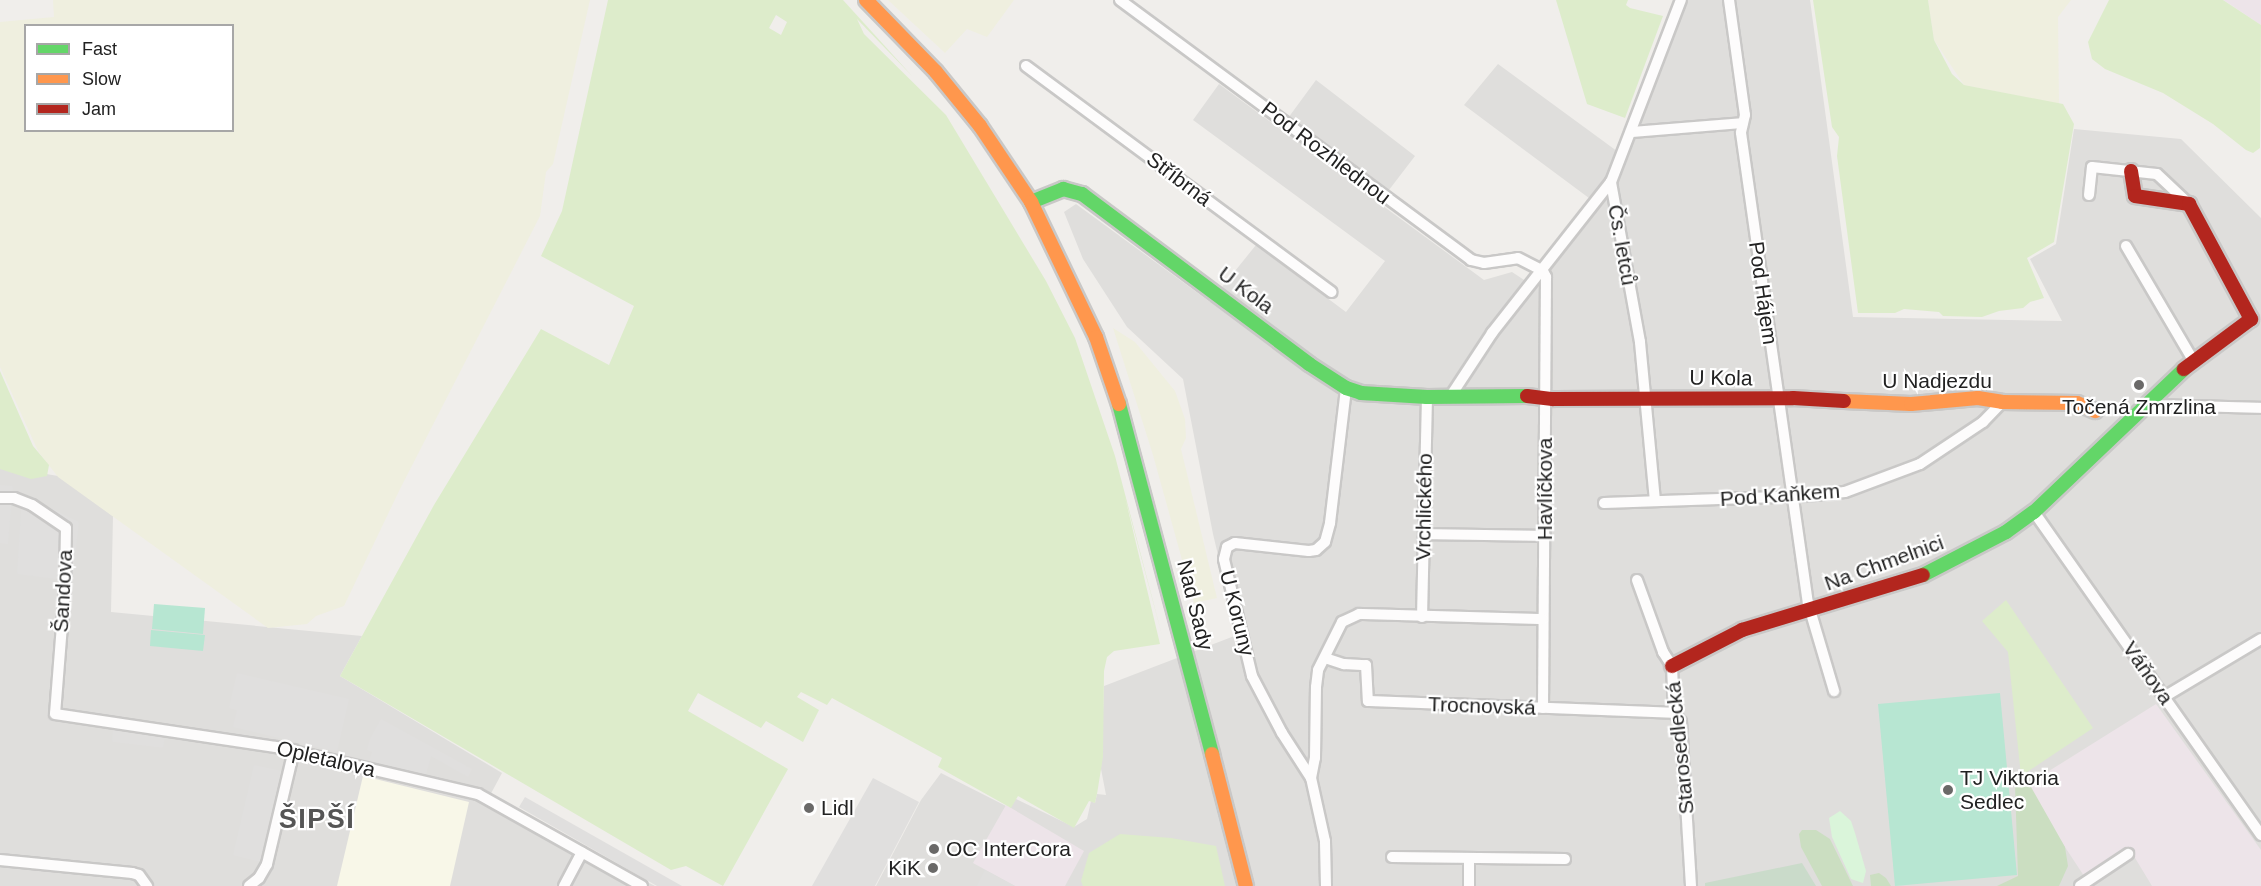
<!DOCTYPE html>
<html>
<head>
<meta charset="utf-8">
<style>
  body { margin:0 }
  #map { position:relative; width:2261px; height:886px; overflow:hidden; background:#f0eeeb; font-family:Helvetica,sans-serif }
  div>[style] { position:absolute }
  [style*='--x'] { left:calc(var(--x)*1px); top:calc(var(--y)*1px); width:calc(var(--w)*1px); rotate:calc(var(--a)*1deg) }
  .residential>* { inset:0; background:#dfdedc }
  .industrial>* { inset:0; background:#ede4e9 }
  .education>* { inset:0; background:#f8f7e8 }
  .farmland>* { inset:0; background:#efefdf }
  .grass>* { inset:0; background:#ddeccb }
  .forest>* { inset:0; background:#cbdec1 }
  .cemetery>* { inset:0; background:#cadbca }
  .park>* { inset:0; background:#daf5da }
  .pitch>* { inset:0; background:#b7e6d2 }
  .parking>* { inset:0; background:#e0dfde }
  .roads { filter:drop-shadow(2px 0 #c9c8c7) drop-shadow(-2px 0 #c9c8c7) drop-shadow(0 2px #c9c8c7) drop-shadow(0 -2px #c9c8c7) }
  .street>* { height:10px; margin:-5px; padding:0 5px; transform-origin:5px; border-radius:5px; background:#fdfcfc }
  .fast>* { height:14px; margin:-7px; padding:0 7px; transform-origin:7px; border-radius:7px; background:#63d668 }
  .slow>* { height:14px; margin:-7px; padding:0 7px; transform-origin:7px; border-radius:7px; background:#ff974d }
  .jam>* { height:14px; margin:-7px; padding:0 7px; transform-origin:7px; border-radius:7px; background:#b3261e }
  .dots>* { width:16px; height:16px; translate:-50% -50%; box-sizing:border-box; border:3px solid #fff; border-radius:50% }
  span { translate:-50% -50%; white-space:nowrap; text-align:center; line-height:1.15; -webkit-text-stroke:4.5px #fff; paint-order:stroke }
  .street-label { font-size:21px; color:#222 }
  .poi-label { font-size:21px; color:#222 }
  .left { translate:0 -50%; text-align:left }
  .right { translate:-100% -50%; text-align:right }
  .district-label { font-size:27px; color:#555; font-weight:700; letter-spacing:1.5px }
  .legend { position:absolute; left:24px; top:24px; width:210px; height:108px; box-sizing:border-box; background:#fff; border:2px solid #a7a7a7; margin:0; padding:8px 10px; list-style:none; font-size:18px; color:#222 }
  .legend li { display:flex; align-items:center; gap:12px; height:30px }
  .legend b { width:30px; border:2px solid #a7a7a7 }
</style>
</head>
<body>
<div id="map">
  <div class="residential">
    <div style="clip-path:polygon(1687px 0,1810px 0,1853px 317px,2062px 321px,2030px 259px,2056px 244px,2074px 129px,2181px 139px,2261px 218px,2261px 886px,876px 886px,921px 800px,941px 773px,1010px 808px,1016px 799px,1074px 827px,1087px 819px,1091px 801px,1095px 803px,1097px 794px,1106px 795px,1101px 769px,1104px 686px,1237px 635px,1213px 534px,1183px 379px,1127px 327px,1083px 259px,1064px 212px,1076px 204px,1210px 302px,1256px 245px,1346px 312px,1385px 261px,1193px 120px,1219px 84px,1280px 129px,1316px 80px,1415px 156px,1379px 203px,1484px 280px,1512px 272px,1535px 287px,1597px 204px,1464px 105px,1498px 64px,1625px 157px)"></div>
    <div style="clip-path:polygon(0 466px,58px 476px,113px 516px,111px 612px,362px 636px,340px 676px,502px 773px,488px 799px,655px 886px,0 886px)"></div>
  </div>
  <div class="industrial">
    <div style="clip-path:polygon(2223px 0,2261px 0,2261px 25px,2225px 1px)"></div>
    <div style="clip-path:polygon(2156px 704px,2261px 850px,2261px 886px,2152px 886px,2129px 848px,2084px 876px,2025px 786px)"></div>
    <div style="clip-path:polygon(1006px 805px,1084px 851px,1065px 886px,1015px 886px,973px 863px)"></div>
  </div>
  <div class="education">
    <div style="clip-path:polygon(363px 776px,469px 802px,450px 886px,337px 886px)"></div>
  </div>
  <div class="farmland">
    <div style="clip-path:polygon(evenodd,53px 0,590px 0,553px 164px,546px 172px,540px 216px,400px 489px,344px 606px,316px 616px,307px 624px,268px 628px,58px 477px,38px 451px,0 367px,0 22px,54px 17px,53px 0,26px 26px,232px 26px,232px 130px,26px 130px,26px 26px)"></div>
    <div style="clip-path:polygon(888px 0,1014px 0,987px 37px,967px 29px,945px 53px)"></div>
    <div style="clip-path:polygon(1928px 0,2071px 0,2058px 17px,2059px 104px,1964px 85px,1934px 40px)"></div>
    <div style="clip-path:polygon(1113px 328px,1135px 342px,1175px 391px,1185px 419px,1186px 438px,1181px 449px,1217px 598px,1194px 603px,1153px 455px)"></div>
  </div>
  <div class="grass">
    <div style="clip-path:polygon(evenodd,608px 0,843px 0,913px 77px,857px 19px,864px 34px,946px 115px,1046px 281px,1075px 338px,1115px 456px,1163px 639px,1125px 497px,1160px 644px,1114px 651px,1107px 657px,1104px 671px,1103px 757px,1097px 794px,1095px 803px,1089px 801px,1074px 828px,1018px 796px,1011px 808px,938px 767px,942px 758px,832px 698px,827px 705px,801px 692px,797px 697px,819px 710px,803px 742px,766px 721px,761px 728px,698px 693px,688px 711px,788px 769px,723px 886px,686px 866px,671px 870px,340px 676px,434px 505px,541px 329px,609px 365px,634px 306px,541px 256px,562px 211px,608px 0,776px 15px,787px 22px,781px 35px,769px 28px,776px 15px)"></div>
    <div style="clip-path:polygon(1556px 0,1628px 0,1626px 5px,1630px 8px,1663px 16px,1625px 118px,1587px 104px)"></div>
    <div style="clip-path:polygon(1813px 0,1928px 0,1934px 40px,1952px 74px,1964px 85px,2063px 104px,2074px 124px,2054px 242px,2027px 258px,2044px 298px,2030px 302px,2023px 308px,1999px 311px,1982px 317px,1943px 316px,1939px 312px,1904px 309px,1895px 313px,1858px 313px,1837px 156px,1839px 137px,1832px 127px)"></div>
    <div style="clip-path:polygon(2109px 0,2223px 0,2261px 25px,2260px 148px,2253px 153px,2246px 150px,2213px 124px,2163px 93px,2105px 69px,2092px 59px,2088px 42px)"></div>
    <div style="clip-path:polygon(0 371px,33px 446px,49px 465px,47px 476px,31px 479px,0 469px)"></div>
    <div style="clip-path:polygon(2006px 600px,2093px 728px,2021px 776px,2008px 652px,1982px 621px)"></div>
    <div style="clip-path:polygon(1120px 834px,1171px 838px,1216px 846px,1225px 886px,1083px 886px,1081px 881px,1089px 853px)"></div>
  </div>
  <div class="forest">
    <div style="clip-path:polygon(2027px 780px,2065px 847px,2068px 866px,2059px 886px,1997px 886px,2018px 876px,2015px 785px,2016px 781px)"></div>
    <div style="clip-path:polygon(1802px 830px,1816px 830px,1830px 839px,1853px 886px,1822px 886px,1801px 847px,1799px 834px)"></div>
    <div style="clip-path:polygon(1879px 873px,1886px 878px,1891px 886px,1871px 886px,1870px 875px)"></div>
  </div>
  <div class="cemetery">
    <div style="clip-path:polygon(1802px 863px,1816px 886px,1705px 886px,1705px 883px)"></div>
  </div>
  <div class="park">
    <div style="clip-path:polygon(1840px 811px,1851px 821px,1855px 833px,1866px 871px,1863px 883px,1851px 879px,1832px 837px,1829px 818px)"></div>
  </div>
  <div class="pitch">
    <div style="clip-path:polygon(154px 604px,205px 608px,203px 634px,152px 629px)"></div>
    <div style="clip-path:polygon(151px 630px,205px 635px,203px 651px,150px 646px)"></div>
    <div style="clip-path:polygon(2000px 693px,2017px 875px,1895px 886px,1878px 704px)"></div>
  </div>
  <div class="parking">
    <div style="clip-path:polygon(0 485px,13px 486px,8px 544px,0 543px)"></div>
    <div style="clip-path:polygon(22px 494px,79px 522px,72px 581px,17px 574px)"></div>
    <div style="clip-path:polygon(237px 673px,349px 699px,337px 752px,233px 727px,237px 710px,229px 708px)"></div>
    <div style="clip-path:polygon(381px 719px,472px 769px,468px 777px,431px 756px,426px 775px,369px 761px,372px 752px,367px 750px,370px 739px)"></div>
    <div style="clip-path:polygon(113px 729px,165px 736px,163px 748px,112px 742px)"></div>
    <div style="clip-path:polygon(254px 765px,282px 771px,261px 862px,233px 855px)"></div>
    <div style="clip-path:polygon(873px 778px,919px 802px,875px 886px,812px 886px)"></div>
    <div style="clip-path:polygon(525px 797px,682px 886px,657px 886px,519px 807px)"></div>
    <div style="clip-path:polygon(985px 870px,1015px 886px,977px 886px)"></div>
  </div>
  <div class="roads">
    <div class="street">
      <div style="--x:1120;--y:0;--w:437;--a:36.5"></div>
      <div style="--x:1471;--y:260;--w:13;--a:13"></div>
      <div style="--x:1484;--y:263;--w:34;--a:-8"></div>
      <div style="--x:1518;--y:258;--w:28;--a:27"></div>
      <div style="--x:1729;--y:0;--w:116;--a:82.1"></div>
      <div style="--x:1745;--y:115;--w:18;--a:103"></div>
      <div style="--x:1741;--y:133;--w:475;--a:81.9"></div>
      <div style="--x:1808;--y:603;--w:92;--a:73.5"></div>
      <div style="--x:1026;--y:66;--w:380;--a:36.5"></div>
      <div style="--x:1631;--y:132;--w:112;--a:-4.6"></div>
      <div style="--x:2089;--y:195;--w:28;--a:-84"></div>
      <div style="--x:2092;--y:167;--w:65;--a:6.1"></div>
      <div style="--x:2157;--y:174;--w:44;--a:43.2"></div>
      <div style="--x:2126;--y:246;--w:134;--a:59.6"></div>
      <div style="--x:1543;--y:271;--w:7;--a:63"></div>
      <div style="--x:1546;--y:277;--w:431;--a:90.4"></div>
      <div style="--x:1450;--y:397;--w:77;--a:-56.7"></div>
      <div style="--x:1492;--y:333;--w:192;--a:-51.8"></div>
      <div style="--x:2148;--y:405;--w:113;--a:1.5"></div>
      <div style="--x:0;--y:498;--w:14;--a:0"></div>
      <div style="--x:14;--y:498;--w:19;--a:21"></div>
      <div style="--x:32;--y:505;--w:41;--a:34.1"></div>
      <div style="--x:66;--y:528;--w:59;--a:91"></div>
      <div style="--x:65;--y:587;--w:127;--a:94.5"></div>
      <div style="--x:55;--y:714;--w:223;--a:8.5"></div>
      <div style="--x:276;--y:747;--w:207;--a:13.1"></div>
      <div style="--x:478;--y:794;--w:188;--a:29.3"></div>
      <div style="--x:1655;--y:501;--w:160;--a:-95.4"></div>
      <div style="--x:1640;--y:342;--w:163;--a:-100.3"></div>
      <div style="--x:1611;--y:182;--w:195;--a:-69"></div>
      <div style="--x:1604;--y:503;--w:202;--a:-2"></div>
      <div style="--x:1806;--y:496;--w:39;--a:-6"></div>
      <div style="--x:1845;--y:492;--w:80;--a:-20.5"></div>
      <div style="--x:1920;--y:464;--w:76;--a:-33.7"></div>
      <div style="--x:1983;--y:422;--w:28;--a:-46"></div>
      <div style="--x:2034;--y:512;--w:395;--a:54.9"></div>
      <div style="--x:1424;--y:534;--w:121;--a:0.9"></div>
      <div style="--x:1637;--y:580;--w:77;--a:70.1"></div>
      <div style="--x:1663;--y:652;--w:17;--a:57"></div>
      <div style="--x:1672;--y:666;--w:47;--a:87.6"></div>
      <div style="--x:1674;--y:713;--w:11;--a:52"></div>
      <div style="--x:1681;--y:722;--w:164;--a:86.5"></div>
      <div style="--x:1422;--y:617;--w:220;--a:-88.7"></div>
      <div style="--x:1325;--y:658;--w:20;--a:18"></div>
      <div style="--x:1344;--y:664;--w:22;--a:3"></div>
      <div style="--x:1366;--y:665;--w:36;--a:87"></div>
      <div style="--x:1368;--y:701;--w:306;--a:2.2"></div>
      <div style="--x:2164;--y:697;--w:113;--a:-30.9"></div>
      <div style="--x:1311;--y:778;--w:54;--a:-122.8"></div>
      <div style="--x:1282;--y:733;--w:64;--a:-117.8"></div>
      <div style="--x:1252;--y:676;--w:120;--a:-103.5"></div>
      <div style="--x:1224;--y:559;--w:12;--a:-76"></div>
      <div style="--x:1227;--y:547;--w:9;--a:-27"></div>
      <div style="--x:1235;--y:543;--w:74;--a:6.2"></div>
      <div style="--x:1309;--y:551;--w:7;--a:-8"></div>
      <div style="--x:1316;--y:550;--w:12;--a:-42"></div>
      <div style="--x:1325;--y:542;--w:20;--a:-75"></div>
      <div style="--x:1330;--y:523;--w:136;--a:-83.2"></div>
      <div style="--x:1392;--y:857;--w:173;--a:0.7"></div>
      <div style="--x:0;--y:860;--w:133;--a:5.6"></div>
      <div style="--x:132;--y:873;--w:7;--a:16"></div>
      <div style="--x:139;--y:875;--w:14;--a:54"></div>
      <div style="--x:249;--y:886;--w:13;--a:-39"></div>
      <div style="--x:259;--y:878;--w:16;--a:-60"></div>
      <div style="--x:267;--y:864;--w:117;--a:-76.7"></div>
      <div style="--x:564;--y:886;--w:38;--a:-62"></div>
      <div style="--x:1326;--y:886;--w:45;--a:-91.3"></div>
      <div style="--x:1325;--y:841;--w:65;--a:-102.5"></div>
      <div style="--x:1311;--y:778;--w:20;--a:-79"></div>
      <div style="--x:1315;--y:758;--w:71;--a:-89.2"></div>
      <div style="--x:1316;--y:687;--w:17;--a:-83"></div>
      <div style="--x:1318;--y:670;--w:54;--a:-63.4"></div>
      <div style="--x:1342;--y:622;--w:19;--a:-25"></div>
      <div style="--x:1359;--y:614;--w:184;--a:1.6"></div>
      <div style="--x:1469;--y:886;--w:28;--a:-90"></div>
      <div style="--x:2080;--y:886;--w:58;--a:-33.7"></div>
    </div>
    <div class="fast">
      <div style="--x:1031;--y:202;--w:35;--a:-22"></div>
      <div style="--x:1063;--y:189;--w:20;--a:15"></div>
      <div style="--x:1082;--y:194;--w:284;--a:36.8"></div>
      <div style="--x:1309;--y:364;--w:44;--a:33"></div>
      <div style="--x:1346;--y:388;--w:16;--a:18"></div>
      <div style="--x:1361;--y:393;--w:66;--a:3.5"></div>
      <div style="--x:1427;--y:397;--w:100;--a:-0.6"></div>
      <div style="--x:1119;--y:404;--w:362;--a:75.1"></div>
      <div style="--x:1923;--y:575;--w:93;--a:-27.4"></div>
      <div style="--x:2006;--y:532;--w:34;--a:-36"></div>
      <div style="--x:2034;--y:512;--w:207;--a:-43.6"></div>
    </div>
    <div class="slow">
      <div style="--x:866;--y:0;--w:100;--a:45.8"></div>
      <div style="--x:936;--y:72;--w:70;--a:50.8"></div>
      <div style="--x:980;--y:126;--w:92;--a:56.1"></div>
      <div style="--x:1031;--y:202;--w:150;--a:64.3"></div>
      <div style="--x:1096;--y:337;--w:71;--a:71.1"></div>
      <div style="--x:1844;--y:401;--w:67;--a:2.6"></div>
      <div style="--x:1911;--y:404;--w:67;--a:-5.1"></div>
      <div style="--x:1978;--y:398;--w:24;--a:9"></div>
      <div style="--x:2002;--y:402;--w:75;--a:0.8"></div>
      <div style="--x:2077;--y:403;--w:20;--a:24"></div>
      <div style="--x:1212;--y:754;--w:136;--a:75.6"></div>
    </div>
    <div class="jam">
      <div style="--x:2131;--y:171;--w:25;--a:81"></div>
      <div style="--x:2135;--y:196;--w:55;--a:8.4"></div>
      <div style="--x:2189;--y:204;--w:131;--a:61.7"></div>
      <div style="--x:2251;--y:319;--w:84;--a:143.3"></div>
      <div style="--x:1527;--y:396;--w:26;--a:7"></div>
      <div style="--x:1553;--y:399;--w:240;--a:-0.2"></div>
      <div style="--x:1793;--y:398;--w:51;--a:3.4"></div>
      <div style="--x:1672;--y:666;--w:79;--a:-27.2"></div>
      <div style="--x:1742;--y:630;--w:189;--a:-16.9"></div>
    </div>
  </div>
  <div class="dots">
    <div style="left:2139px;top:385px;background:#6a6968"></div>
    <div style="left:1948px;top:790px;background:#6a6968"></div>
    <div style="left:809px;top:808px;background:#6a6968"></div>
    <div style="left:934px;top:849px;background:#6a6968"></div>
    <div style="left:933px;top:868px;background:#6a6968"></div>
  </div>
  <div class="street-label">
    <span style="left:1326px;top:153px;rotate:37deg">Pod Rozhlednou</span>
    <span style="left:1179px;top:179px;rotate:37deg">Stříbrná</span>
    <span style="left:1622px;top:245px;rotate:80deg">Čs. letců</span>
    <span style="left:1246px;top:290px;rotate:37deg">U Kola</span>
    <span style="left:1763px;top:293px;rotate:82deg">Pod Hájem</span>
    <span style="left:1721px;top:378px;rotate:1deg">U Kola</span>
    <span style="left:1937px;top:381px">U Nadjezdu</span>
    <span style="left:1545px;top:489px;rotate:-90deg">Havlíčkova</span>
    <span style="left:1780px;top:495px;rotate:-4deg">Pod Kaňkem</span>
    <span style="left:1424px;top:507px;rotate:-89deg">Vrchlického</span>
    <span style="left:1884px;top:563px;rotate:-20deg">Na Chmelnici</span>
    <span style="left:63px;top:591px;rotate:-87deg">Šandova</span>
    <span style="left:1195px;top:605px;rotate:76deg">Nad Sady</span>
    <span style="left:1237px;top:613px;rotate:76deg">U Koruny</span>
    <span style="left:2148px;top:673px;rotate:55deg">Váňova</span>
    <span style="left:1482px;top:706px;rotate:2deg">Trocnovská</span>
    <span style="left:1680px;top:748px;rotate:-96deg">Starosedlecká</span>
    <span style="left:326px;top:759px;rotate:13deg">Opletalova</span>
  </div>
  <div class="poi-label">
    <span style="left:2139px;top:407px">Točená Zmrzlina</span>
    <span class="left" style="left:1960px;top:790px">TJ Viktoria<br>Sedlec</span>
    <span class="left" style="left:821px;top:808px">Lidl</span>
    <span class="left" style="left:946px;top:849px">OC InterCora</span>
    <span class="right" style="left:921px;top:868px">KiK</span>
  </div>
  <div class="district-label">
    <span style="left:317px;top:820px">ŠIPŠÍ</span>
  </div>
  <ul class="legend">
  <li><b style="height:8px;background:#63d668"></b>Fast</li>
  <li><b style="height:8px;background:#ff974d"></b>Slow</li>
  <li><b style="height:8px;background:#b3261e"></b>Jam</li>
  </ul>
</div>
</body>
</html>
